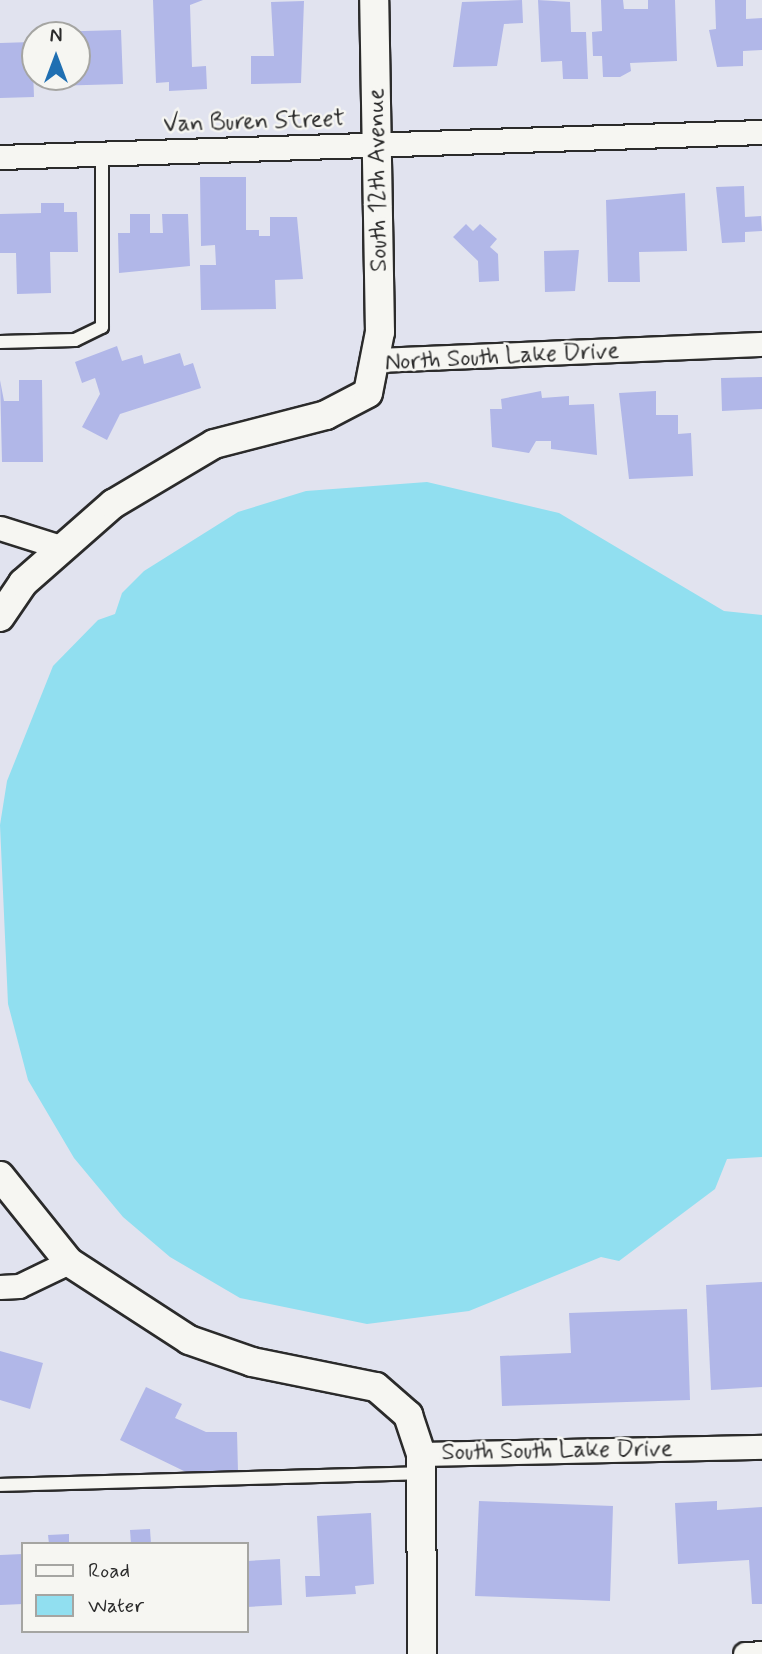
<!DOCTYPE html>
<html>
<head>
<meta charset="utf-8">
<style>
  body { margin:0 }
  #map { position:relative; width:762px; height:1654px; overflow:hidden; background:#e1e3ef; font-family:Mynerve,sans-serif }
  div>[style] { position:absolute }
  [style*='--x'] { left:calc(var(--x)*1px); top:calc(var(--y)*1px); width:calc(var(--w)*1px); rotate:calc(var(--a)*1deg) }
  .water>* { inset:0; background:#91dff0 }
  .building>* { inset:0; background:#b1b7e8 }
  .roads { filter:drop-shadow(2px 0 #2b2b2b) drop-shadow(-2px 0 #2b2b2b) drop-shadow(0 2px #2b2b2b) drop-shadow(0 -2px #2b2b2b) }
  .service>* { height:12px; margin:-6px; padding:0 6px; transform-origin:6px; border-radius:6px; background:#f6f6f2 }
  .minor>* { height:23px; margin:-11.5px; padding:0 11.5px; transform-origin:11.5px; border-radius:11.5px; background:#f6f6f2 }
  .tertiary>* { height:28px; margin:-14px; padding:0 14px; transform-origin:14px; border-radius:14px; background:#f6f6f2 }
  span { translate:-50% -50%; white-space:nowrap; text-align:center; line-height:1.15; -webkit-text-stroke:5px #f6f6f2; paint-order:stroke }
  .street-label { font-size:24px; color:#2b2b2b }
  .legend { position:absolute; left:21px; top:1542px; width:228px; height:91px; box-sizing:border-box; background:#f6f6f2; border:2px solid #a5a5a2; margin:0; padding:9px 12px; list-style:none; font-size:21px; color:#2b2b2b }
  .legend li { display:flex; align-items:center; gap:14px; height:35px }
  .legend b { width:35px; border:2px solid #a5a5a2 }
  .north { position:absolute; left:21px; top:21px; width:70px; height:70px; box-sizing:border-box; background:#f6f6f2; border:2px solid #a5a5a2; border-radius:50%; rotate:0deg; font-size:19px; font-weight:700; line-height:28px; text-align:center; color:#2b2b2b }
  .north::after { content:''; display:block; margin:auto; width:24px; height:32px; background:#1f6fb2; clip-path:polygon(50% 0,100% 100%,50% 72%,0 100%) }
</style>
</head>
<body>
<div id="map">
  <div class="water">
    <div style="clip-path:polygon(427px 482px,559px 513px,724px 611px,762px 615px,762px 1157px,727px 1159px,715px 1189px,619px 1261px,601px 1257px,469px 1311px,367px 1324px,240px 1298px,170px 1257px,123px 1217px,74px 1158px,28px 1080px,8px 1004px,0 825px,7px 781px,53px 666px,98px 620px,115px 614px,122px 593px,144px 571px,238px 512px,306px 491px)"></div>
  </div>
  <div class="building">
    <div style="clip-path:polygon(153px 0,203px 0,190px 5px,192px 67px,206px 66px,207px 89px,169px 91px,169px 82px,156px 83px)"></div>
    <div style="clip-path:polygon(522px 0,523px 23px,504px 24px,497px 66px,453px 67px,462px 2px)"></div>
    <div style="clip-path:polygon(538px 0,570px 2px,571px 32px,586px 32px,588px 79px,563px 79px,562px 61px,541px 62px)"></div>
    <div style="clip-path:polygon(601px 0,623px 0,624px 9px,648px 9px,648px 0,675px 0,677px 61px,630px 63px,631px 71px,620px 77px,603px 77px,602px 56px,593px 56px,592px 32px,602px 31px)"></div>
    <div style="clip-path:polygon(715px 0,746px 0,746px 19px,762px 18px,762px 50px,743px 51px,743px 66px,717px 67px,709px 30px,716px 29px)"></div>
    <div style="clip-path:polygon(304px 1px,301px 83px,251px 84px,251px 56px,274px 56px,271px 2px)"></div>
    <div style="clip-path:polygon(121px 30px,123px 84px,50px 86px,50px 77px,77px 77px,77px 35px,48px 32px)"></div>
    <div style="clip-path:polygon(32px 42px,34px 97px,0 98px,0 43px)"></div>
    <div style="clip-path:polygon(200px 177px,246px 177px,246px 230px,259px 230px,259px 236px,270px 236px,270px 217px,297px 217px,303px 279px,275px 280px,276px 309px,201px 310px,200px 265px,216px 265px,215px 245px,201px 246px)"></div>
    <div style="clip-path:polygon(744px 186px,745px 217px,761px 216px,762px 231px,745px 232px,745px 242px,722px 243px,716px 187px)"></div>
    <div style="clip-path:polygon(685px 193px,687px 251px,639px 252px,640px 282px,608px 282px,606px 200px)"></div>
    <div style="clip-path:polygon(41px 203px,64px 203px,64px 212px,77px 212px,78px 252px,50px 252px,51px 293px,17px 294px,16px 253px,0 253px,0 214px,41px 213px)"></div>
    <div style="clip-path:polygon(130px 214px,150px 214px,150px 233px,163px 233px,162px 214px,188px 214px,190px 266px,119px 273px,118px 233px,130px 233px)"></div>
    <div style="clip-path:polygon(466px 224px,473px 231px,480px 224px,497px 239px,490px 247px,498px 254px,499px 281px,479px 282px,478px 261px,453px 237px)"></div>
    <div style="clip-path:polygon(579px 250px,575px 291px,545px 292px,544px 251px)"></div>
    <div style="clip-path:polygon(117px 346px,122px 361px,142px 355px,144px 364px,180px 353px,184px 366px,193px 363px,201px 388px,120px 414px,107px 440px,82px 427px,100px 394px,95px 378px,82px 383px,75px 362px)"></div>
    <div style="clip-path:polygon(762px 377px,762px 409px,722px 411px,721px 378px)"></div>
    <div style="clip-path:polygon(0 380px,4px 401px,19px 401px,19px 380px,42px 380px,43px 462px,2px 462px)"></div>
    <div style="clip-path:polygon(541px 391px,542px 398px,569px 396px,569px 405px,594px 404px,597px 455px,551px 449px,551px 441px,536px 441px,529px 453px,492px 447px,490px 409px,502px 409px,501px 399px)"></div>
    <div style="clip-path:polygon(656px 391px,656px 415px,678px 415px,678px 434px,691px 433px,693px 476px,629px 479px,619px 393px)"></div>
    <div style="clip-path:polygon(762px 1282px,762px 1387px,711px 1390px,706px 1285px)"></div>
    <div style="clip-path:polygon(687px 1309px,690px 1400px,502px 1406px,500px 1356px,571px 1353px,569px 1313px)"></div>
    <div style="clip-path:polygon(0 1351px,43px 1363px,30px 1409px,0 1400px)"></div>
    <div style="clip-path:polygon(146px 1387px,182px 1404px,175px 1418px,206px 1432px,237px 1432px,238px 1472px,188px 1473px,120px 1440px)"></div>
    <div style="clip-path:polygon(479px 1501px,613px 1506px,610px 1601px,475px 1596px)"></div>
    <div style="clip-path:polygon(717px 1501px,717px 1510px,762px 1507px,762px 1604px,752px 1604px,749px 1560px,678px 1564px,675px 1503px)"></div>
    <div style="clip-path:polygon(371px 1513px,374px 1584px,355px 1586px,356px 1594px,306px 1597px,305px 1576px,320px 1576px,317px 1516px)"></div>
    <div style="clip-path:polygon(150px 1529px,151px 1544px,131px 1544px,130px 1530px)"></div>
    <div style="clip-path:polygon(69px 1534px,69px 1544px,49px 1544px,48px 1535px)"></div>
    <div style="clip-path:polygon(23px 1554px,23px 1604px,0 1605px,0 1555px)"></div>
    <div style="clip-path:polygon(280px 1559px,282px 1605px,247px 1607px,247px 1561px)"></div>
  </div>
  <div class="roads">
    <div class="service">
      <div style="--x:0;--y:342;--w:75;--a:-1.5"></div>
      <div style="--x:75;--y:340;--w:30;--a:-26"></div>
      <div style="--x:102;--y:327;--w:174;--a:-90"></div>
      <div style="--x:0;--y:1485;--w:421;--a:-1.6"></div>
    </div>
    <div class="minor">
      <div style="--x:0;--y:157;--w:762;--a:-1.88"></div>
      <div style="--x:377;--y:360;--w:385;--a:-2.4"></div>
      <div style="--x:0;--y:528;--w:63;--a:17.6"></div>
      <div style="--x:0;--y:1287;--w:19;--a:-3"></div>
      <div style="--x:19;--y:1286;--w:55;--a:-25.6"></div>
      <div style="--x:421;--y:1454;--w:341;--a:-1.2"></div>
      <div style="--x:745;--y:1654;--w:17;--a:-3"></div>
    </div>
    <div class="tertiary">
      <div style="--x:0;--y:617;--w:41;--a:-55.9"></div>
      <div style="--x:23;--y:583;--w:120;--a:-41.3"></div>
      <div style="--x:113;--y:504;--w:117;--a:-30.7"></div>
      <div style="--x:214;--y:444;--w:116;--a:-14.5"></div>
      <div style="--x:326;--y:415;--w:47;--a:-27.6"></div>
      <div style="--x:368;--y:393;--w:62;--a:-78.9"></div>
      <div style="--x:380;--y:332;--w:332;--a:-91"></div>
      <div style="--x:0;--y:1176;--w:110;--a:51.3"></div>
      <div style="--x:69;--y:1262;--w:143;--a:33"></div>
      <div style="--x:189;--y:1340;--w:67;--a:19.2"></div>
      <div style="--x:252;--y:1362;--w:126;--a:11.4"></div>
      <div style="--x:376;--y:1387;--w:43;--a:41.2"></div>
      <div style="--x:408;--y:1415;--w:41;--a:71.6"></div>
      <div style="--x:421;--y:1454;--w:200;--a:89.7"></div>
    </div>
  </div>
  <div class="street-label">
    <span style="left:254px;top:122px;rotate:-2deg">Van Buren Street</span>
    <span style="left:378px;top:180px;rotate:-91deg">South 12th Avenue</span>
    <span style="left:502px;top:357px;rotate:-3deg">North South Lake Drive</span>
    <span style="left:557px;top:1451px;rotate:-1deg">South South Lake Drive</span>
  </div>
  <ul class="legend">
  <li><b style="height:9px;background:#f6f6f2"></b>Road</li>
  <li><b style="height:19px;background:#91dff0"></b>Water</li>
  </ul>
  <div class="north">N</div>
</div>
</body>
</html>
